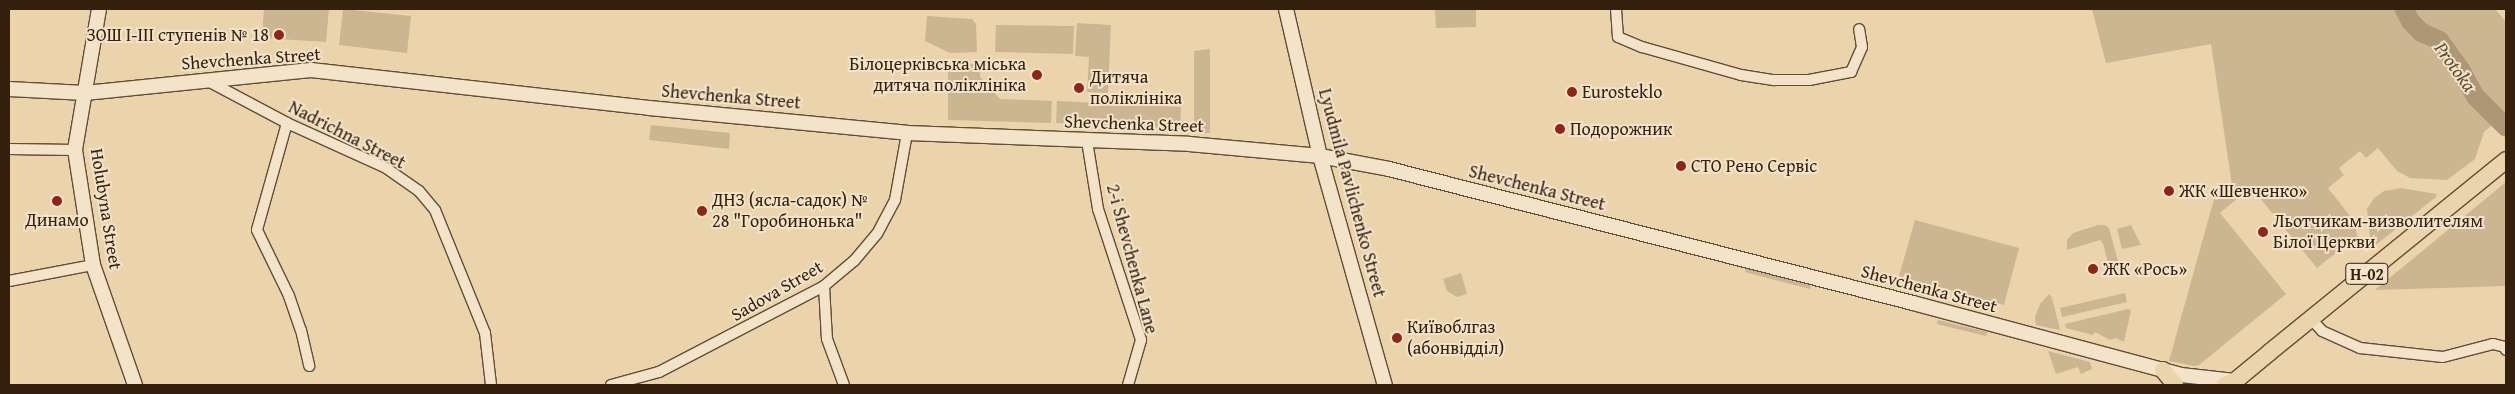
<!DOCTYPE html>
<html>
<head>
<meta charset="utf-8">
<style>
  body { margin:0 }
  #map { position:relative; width:2515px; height:394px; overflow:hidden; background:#ebd4ac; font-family:"Gentium Book Plus",serif }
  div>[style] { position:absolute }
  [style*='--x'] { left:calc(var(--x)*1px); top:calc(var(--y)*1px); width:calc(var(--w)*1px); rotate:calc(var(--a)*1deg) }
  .green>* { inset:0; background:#ccb591 }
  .river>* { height:19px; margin:-9.5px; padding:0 9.5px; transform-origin:9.5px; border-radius:9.5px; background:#ad9776 }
  .roads { filter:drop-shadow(1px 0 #624d36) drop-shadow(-1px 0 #624d36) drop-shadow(0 1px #624d36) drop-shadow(0 -1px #624d36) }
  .street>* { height:10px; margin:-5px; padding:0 5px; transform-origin:5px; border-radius:5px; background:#f2e3c9 }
  .secondary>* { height:14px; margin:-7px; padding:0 7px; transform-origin:7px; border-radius:7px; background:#f2e3c9 }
  .primary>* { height:16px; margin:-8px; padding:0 8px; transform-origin:8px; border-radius:8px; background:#ebd4ac }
  .dots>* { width:14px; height:14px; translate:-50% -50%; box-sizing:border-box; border:2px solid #f2e3c9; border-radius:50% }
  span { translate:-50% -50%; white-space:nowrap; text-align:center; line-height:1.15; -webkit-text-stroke:4px #f2e3c9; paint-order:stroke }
  .shield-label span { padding:1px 4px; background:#f2e3c9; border:1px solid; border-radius:4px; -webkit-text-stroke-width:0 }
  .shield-label { font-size:16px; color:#35200e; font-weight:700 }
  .poi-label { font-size:18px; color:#35200e }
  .right { translate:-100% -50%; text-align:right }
  .left { translate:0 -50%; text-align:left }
  .street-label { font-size:18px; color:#35200e }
  .water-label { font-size:19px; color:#5f4a32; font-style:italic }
  .frame { position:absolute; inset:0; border:10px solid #35200e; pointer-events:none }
</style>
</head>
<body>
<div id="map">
  <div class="green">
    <div style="clip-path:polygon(264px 9px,329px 9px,326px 42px,262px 38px)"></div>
    <div style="clip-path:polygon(343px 9px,411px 16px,407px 53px,339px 45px)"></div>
    <div style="clip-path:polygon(1476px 9px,1476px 27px,1436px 28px,1435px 10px)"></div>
    <div style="clip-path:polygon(2092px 9px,2495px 9px,2506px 22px,2506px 113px,2484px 132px,2475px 159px,2447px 180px,2410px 178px,2397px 171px,2378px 148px,2366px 158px,2360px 151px,2339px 168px,2344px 175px,2328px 188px,2354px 221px,2358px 240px,2351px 241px,2317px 268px,2251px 187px,2220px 213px,2286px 294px,2199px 365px,2194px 366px,2169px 361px,2214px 199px,2233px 192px,2211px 44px,2106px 63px)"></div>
    <div style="clip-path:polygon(927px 16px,972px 19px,976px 24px,977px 52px,950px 53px,925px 41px)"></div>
    <div style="clip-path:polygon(1077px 23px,1111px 25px,1108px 93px,1087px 92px,1089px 57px,1075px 56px)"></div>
    <div style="clip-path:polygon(996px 25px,1074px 26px,1073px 54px,995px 52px)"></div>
    <div style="clip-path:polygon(1210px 49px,1210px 133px,1197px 133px,1194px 130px,1194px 51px)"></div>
    <div style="clip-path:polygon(948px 63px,980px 64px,980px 77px,1000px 99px,1052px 101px,1051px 123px,948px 120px)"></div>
    <div style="clip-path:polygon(1057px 101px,1181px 107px,1180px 129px,1056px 123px)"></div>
    <div style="clip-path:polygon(651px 125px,730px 133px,729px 149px,649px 140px)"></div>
    <div style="clip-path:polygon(2506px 182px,2506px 286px,2375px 290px)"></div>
    <div style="clip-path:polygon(2401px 188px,2437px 194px,2436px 197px,2377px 244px,2374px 244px,2370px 237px,2367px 209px,2374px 198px,2384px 191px)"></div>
    <div style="clip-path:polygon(1915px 220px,2019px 248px,2004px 305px,1899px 276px)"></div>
    <div style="clip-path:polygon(2098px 225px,2105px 225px,2109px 228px,2120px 268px,2110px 271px,2103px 243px,2100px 240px,2067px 250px,2067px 240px,2073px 233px)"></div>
    <div style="clip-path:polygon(2131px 225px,2141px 245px,2122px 249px,2117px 229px)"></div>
    <div style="clip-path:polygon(1746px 268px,1811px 285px,1810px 289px,1745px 272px)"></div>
    <div style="clip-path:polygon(1461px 273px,1467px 294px,1457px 297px,1447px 291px,1443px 279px)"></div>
    <div style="clip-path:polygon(2125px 293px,2127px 302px,2062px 317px,2060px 308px)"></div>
    <div style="clip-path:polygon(2049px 294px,2052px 298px,2060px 330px,2036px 325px,2035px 317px,2040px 304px)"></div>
    <div style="clip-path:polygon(2128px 309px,2131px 310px,2124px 342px,2116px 338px,2110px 340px,2095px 332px,2093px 335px,2066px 328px,2065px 324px)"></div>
    <div style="clip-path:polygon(1938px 320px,1987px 332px,1986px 336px,1937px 324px)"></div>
    <div style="clip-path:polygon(2048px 351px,2090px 362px,2092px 369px,2081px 374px,2078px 367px,2056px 374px)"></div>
  </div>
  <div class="river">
    <div style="--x:2404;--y:9;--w:13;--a:63"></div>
    <div style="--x:2410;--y:21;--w:16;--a:45"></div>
    <div style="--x:2421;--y:32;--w:20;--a:24"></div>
    <div style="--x:2439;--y:40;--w:36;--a:54"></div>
    <div style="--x:2460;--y:69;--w:31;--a:61"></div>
    <div style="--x:2475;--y:96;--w:44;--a:45"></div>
  </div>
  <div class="roads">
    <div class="street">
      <div style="--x:1616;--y:9;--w:28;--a:86"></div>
      <div style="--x:1618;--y:37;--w:26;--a:23"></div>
      <div style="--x:1642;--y:47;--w:103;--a:15.8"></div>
      <div style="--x:1741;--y:75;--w:33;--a:9"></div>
      <div style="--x:1774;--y:80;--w:35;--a:0"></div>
      <div style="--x:1809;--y:80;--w:43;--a:-10.8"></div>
      <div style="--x:1851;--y:72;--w:27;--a:-66"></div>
      <div style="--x:1862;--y:47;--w:18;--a:-99"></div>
      <div style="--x:208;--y:81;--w:89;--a:28"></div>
      <div style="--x:287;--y:123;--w:109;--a:24.4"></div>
      <div style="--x:386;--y:168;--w:40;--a:34.9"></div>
      <div style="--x:419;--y:191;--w:25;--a:50"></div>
      <div style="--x:435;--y:210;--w:133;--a:67.9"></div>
      <div style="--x:485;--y:333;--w:52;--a:83.4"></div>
      <div style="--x:287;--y:123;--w:111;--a:105.7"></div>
      <div style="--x:257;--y:230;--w:73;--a:64.1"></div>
      <div style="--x:289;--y:296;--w:36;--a:71"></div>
      <div style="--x:301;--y:330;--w:37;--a:77"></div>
      <div style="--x:1087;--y:141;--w:69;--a:80.8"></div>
      <div style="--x:1098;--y:209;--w:138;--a:71.8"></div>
      <div style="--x:1141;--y:340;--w:47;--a:106.1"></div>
      <div style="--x:9;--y:149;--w:66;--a:0.9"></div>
      <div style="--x:9;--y:281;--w:86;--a:-10.8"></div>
      <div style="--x:824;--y:286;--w:53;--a:86.8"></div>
      <div style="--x:827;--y:339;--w:49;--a:69.7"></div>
      <div style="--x:2311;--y:319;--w:16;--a:47"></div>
      <div style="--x:2322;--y:331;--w:42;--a:24.1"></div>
      <div style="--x:2360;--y:348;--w:83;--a:6.2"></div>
      <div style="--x:2443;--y:357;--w:52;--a:-14.6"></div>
      <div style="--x:2493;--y:344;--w:12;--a:14"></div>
      <div style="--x:2505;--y:347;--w:3;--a:72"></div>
      <div style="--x:611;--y:385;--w:50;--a:-15.2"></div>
      <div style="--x:659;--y:372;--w:186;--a:-27.5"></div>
      <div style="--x:824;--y:286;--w:39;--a:-40"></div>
      <div style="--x:854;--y:261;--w:35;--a:-50"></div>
      <div style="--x:877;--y:234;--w:38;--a:-62"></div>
      <div style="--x:895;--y:200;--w:68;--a:-79.8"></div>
    </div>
    <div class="secondary">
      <div style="--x:99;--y:9;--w:143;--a:99.7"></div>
      <div style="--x:75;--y:150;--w:116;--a:81.1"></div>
      <div style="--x:93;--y:265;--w:127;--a:70.7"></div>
      <div style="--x:1286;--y:9;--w:151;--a:77"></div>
      <div style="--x:1320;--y:156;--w:238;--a:74.2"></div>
      <div style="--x:9;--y:89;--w:76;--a:3"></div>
      <div style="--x:85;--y:93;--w:227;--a:-5.8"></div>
      <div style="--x:311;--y:70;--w:340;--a:6.4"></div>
      <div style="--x:649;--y:108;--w:259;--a:5.5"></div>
      <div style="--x:907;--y:133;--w:282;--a:2.2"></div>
      <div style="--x:1189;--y:144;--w:132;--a:5.2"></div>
      <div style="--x:1320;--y:156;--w:70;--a:10.7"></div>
      <div style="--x:1389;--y:169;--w:541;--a:14.34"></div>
      <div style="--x:1913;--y:303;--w:278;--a:15"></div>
      <div style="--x:2181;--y:375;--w:54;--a:6.3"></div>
    </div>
    <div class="primary">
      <div style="--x:2163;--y:370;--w:19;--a:51"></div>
      <div style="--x:2225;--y:385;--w:11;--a:-22"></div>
      <div style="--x:2235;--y:381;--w:45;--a:-39.6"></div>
      <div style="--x:2270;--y:352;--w:304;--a:-39.1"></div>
    </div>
  </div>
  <div class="dots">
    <div style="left:279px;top:35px;background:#8f2418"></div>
    <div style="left:1037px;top:75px;background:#8f2418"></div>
    <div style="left:1079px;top:88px;background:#8f2418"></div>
    <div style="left:1572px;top:92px;background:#8f2418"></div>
    <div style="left:1560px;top:129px;background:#8f2418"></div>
    <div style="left:1681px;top:166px;background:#8f2418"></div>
    <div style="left:2169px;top:191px;background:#8f2418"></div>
    <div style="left:57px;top:201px;background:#8f2418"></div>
    <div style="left:702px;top:211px;background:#8f2418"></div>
    <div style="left:2263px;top:232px;background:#8f2418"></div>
    <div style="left:2093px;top:269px;background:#8f2418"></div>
    <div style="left:1397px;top:338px;background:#8f2418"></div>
  </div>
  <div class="shield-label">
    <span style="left:2367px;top:274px">Н-02</span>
  </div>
  <div class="poi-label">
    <span class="right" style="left:269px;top:35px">ЗОШ І-ІІІ ступенів № 18</span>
    <span class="right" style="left:1026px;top:75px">Білоцерківська міська<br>дитяча поліклініка</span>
    <span class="left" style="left:1090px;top:88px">Дитяча<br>поліклініка</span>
    <span class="left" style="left:1582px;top:92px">Eurosteklo</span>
    <span class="left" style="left:1570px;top:129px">Подорожник</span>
    <span class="left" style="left:1691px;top:166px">СТО Рено Сервіс</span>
    <span class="left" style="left:2179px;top:191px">ЖК «Шевченко»</span>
    <span class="left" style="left:712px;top:211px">ДНЗ (ясла-садок) №<br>28 "Горобинонька"</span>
    <span style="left:57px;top:220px">Динамо</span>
    <span class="left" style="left:2273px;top:232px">Льотчикам-визволителям<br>Білої Церкви</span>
    <span class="left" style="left:2103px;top:269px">ЖК «Рось»</span>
    <span class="left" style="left:1407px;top:338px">Київоблгаз<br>(абонвідділ)</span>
  </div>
  <div class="street-label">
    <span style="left:251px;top:59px;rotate:-4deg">Shevchenka Street</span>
    <span style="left:731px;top:97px;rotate:5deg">Shevchenka Street</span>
    <span style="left:1134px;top:124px;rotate:2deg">Shevchenka Street</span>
    <span style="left:347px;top:135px;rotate:27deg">Nadrichna Street</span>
    <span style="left:1537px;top:188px;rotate:14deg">Shevchenka Street</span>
    <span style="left:1352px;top:193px;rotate:75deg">Lyudmila Pavlichenko Street</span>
    <span style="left:106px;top:209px;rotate:81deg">Holubyna Street</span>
    <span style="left:1132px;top:259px;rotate:75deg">2-i Shevchenka Lane</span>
    <span style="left:1929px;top:289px;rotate:15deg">Shevchenka Street</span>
    <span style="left:777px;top:291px;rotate:-30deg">Sadova Street</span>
  </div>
  <div class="water-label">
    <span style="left:2455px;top:67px;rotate:54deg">Protoka</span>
  </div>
  <div class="frame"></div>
</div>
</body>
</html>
